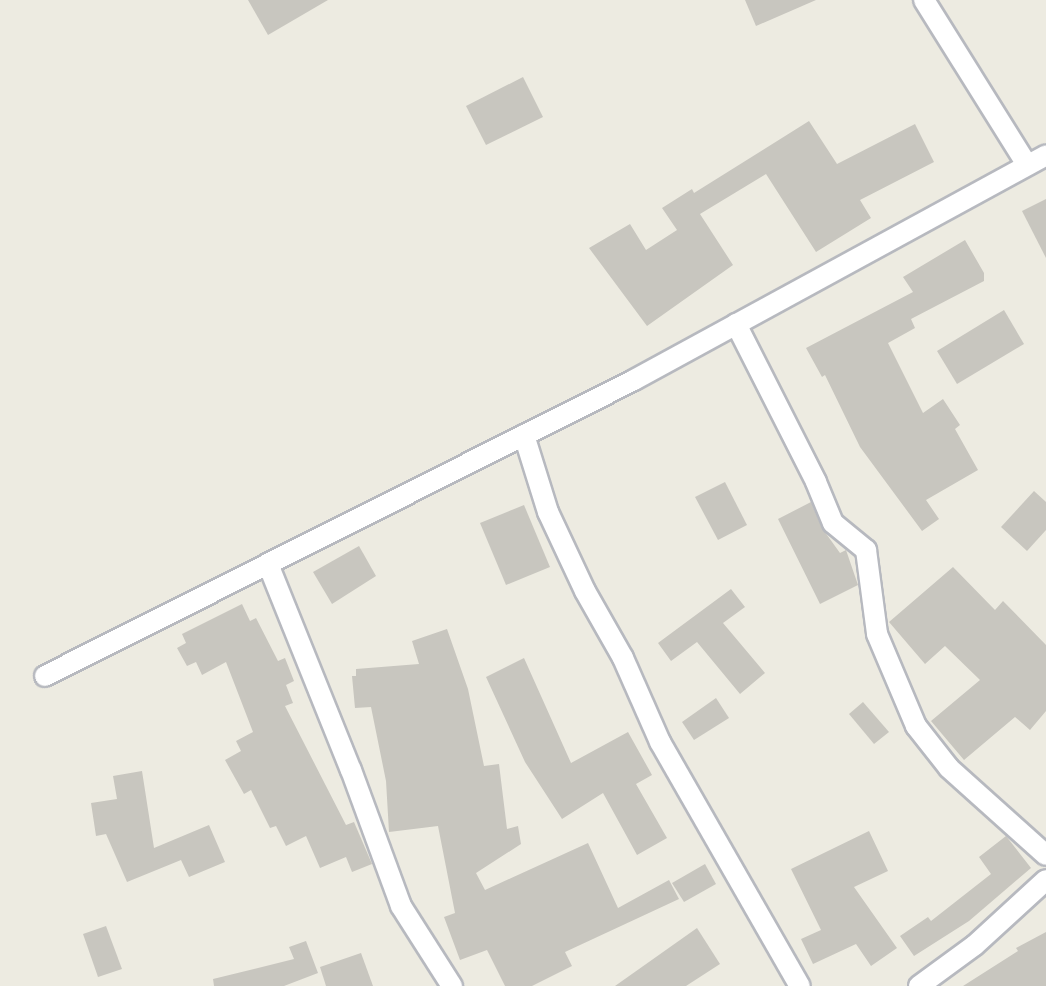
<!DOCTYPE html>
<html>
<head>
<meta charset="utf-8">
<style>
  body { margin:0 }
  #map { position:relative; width:1046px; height:986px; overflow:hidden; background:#edebe1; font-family:Lato,sans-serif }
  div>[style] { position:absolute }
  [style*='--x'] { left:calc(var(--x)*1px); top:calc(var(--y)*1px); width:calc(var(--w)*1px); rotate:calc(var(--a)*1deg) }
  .building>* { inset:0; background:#c8c6bf }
  .roads { filter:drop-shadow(2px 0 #b7b9bf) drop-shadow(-2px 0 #b7b9bf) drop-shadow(0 2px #b7b9bf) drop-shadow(0 -2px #b7b9bf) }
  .minor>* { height:20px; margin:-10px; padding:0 10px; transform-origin:10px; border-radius:10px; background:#fff }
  span { translate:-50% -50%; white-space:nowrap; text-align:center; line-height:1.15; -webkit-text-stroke:6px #fff; paint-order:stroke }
</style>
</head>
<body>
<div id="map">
  <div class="building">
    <div style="clip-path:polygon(248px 0,328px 0,268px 35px)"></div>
    <div style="clip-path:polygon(745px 0,816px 0,756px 26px)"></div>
    <div style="clip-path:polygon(523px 77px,543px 117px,486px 145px,466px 106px)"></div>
    <div style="clip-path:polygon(809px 121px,837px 164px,915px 124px,934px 162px,860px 200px,871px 218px,816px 252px,766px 174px,700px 214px,733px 265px,647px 326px,589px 248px,630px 224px,646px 250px,677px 230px,662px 208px,692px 189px,694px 193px)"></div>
    <div style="clip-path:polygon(1046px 199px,1046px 258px,1022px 211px)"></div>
    <div style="clip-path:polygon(965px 240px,984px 273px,984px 281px,911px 319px,915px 328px,888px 343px,923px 413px,943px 399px,960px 425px,955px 429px,978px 470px,926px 500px,939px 519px,922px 531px,860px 447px,825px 375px,822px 377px,806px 348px,913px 292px,903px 277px)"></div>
    <div style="clip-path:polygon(1004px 310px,1024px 344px,957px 384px,937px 351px)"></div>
    <div style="clip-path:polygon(725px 482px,747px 525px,718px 540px,695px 497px)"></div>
    <div style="clip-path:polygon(1034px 491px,1046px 502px,1046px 530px,1027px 551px,1001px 527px)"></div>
    <div style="clip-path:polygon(811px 502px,822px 528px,840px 553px,846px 550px,858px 585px,820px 604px,778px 519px)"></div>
    <div style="clip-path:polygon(524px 505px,550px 567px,506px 585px,480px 523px)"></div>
    <div style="clip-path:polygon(359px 546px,376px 576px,332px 604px,313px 572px)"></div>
    <div style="clip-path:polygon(953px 567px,995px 610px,1003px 601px,1046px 645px,1046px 711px,1030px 730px,1015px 717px,964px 760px,931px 721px,980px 680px,945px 646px,925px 664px,889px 622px)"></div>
    <div style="clip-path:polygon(731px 589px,745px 607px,723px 623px,765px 673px,740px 694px,697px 642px,671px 661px,658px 643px)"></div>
    <div style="clip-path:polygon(242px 604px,250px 621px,256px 618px,278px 661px,285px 658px,294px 681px,286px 685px,293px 703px,285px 706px,346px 825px,354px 822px,372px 864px,352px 872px,346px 857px,320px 868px,306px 836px,286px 846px,276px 826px,270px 828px,251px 790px,244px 794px,225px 760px,241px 751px,236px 741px,253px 732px,226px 662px,202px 675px,196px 662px,187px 666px,177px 648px,186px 643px,182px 634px)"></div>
    <div style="clip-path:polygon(447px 629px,468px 689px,484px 766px,499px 764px,507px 829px,518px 826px,521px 844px,476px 873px,485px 890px,588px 843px,618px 908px,669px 880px,679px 899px,565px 952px,572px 966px,532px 986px,505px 986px,487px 950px,460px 960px,444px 917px,455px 913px,438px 826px,389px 832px,386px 781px,371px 707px,355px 708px,352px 676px,356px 676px,356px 669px,419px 664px,412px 641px)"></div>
    <div style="clip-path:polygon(524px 658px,571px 763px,628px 732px,652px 775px,636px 784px,667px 838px,637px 855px,603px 793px,562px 819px,525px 762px,486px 677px)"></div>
    <div style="clip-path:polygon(716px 698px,729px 718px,694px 740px,682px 722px)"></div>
    <div style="clip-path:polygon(863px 702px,889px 732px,874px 744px,849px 714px)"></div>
    <div style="clip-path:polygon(142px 771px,154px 848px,209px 825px,225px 862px,189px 877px,181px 860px,127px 882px,106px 834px,96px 836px,91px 803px,117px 799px,113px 776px)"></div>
    <div style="clip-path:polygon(869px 831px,888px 871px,854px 887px,897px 948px,871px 966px,856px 944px,813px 964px,801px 939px,821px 930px,791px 869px)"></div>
    <div style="clip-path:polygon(1006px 836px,1031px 868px,969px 921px,914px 956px,900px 936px,928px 917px,931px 921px,991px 874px,979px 857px)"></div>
    <div style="clip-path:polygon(705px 864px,716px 884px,684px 902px,672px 883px)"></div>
    <div style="clip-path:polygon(106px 926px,122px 969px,98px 977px,83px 934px)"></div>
    <div style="clip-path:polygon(697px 928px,720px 964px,686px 986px,615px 986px)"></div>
    <div style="clip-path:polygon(1046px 932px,1046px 986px,963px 986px,1018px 951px,1016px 948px)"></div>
    <div style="clip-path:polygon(306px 941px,318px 973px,284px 986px,214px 986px,213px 979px,294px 959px,289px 947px)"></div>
    <div style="clip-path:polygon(361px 953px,373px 986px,326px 986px,320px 967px)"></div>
  </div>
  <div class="roads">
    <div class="minor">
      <div style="--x:924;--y:0;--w:192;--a:58"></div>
      <div style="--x:736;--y:324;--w:177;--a:63.1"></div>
      <div style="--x:816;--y:482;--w:44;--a:67.5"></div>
      <div style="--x:833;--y:523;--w:43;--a:39.3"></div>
      <div style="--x:866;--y:550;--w:85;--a:82.5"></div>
      <div style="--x:877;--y:634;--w:100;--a:67"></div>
      <div style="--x:916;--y:726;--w:53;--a:51.8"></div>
      <div style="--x:949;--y:768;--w:130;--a:41.9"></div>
      <div style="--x:524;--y:435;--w:81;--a:72.7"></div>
      <div style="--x:548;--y:512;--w:87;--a:64.9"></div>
      <div style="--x:585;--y:591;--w:77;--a:60.4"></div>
      <div style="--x:623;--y:658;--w:92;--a:66.2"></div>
      <div style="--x:660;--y:742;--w:281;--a:60.2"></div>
      <div style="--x:268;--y:564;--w:222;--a:68.1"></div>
      <div style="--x:351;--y:770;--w:145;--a:69.8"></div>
      <div style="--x:401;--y:906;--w:95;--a:57.5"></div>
      <div style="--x:45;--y:676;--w:659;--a:-26.68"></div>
      <div style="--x:634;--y:380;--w:469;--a:-28.6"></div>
      <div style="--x:919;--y:986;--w:69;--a:-36.2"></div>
      <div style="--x:975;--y:945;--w:96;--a:-42.5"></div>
    </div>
  </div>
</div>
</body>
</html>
